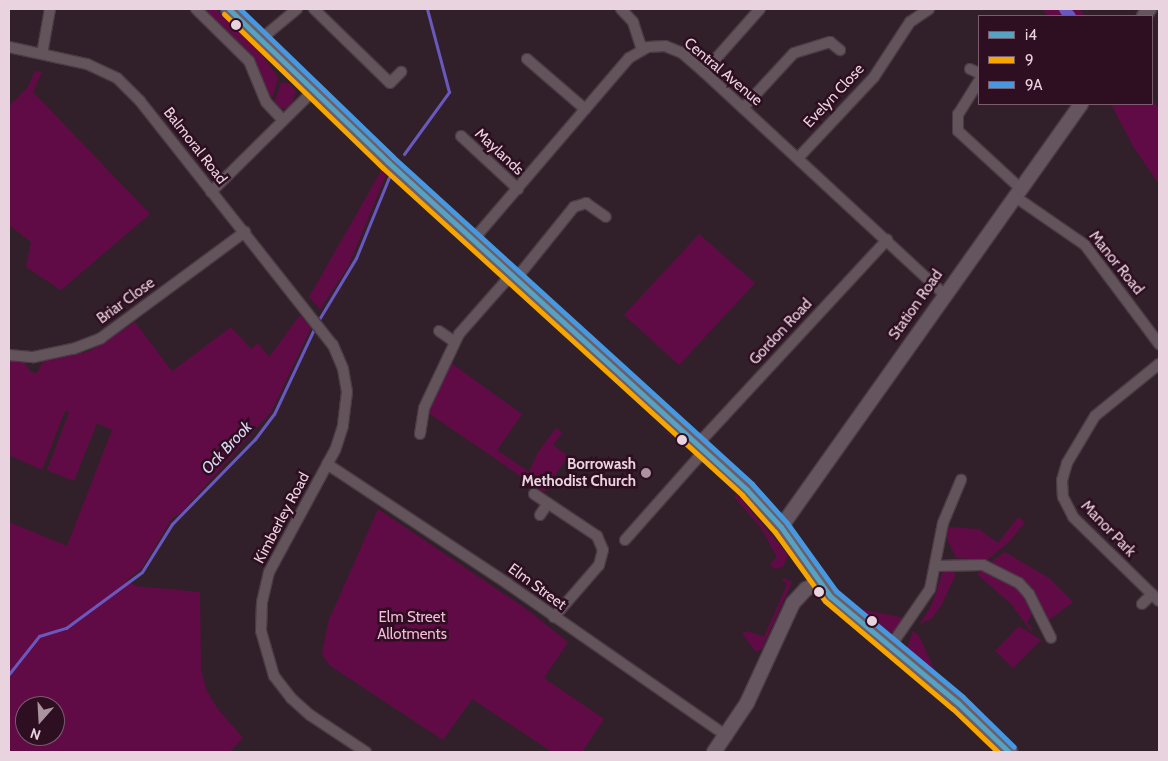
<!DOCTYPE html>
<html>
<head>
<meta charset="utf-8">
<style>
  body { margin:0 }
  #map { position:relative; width:1168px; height:761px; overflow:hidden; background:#31202a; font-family:Cabin,sans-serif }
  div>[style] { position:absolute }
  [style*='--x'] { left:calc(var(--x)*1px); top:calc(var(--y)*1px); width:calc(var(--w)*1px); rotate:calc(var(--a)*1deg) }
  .green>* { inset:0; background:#610b46 }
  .stream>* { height:3px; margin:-1.5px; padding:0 1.5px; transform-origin:1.5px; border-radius:1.5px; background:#6959bf }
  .canal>* { height:11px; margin:-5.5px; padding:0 5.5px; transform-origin:5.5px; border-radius:5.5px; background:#6959bf }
  .roads { filter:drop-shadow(1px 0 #4a3b44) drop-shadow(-1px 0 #4a3b44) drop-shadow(0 1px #4a3b44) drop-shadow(0 -1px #4a3b44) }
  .street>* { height:10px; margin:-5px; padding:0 5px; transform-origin:5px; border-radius:5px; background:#63545c }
  .secondary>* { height:14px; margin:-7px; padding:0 7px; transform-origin:7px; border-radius:7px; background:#65555e }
  .primary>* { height:16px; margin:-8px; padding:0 8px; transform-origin:8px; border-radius:8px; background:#6e5c66 }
  .bus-1>* { height:5px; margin:-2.5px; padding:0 2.5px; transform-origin:2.5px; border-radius:2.5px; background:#56a2c2 }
  .bus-2>* { height:5px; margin:-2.5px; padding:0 2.5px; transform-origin:2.5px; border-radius:2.5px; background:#f7a600 }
  .bus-3>* { height:5px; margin:-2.5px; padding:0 2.5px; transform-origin:2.5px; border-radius:2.5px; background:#4699e1 }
  .dots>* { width:14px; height:14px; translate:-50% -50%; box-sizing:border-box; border:2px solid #2e0e21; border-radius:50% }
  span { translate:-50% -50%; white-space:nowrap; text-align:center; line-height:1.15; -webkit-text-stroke:5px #2e0e21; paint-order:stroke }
  .street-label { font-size:15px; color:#e9d3de }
  .poi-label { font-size:15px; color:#e9d3de; font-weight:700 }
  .right { translate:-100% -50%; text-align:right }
  .park-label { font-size:15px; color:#f4bad9 }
  .water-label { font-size:16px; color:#d7d7f3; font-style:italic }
  .frame { position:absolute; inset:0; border:10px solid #e9d3de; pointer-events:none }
  .legend { position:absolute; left:978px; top:15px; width:175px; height:90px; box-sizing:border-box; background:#2e0e21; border:1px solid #795d6d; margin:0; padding:6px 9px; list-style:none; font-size:15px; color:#e9d3de }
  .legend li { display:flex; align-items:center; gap:10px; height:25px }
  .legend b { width:25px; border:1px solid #795d6d }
  .north { position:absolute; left:15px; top:696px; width:50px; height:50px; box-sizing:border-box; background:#2e0e21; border:1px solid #795d6d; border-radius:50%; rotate:199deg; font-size:14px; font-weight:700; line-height:20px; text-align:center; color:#e9d3de }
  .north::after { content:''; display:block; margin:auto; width:18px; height:22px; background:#a9949f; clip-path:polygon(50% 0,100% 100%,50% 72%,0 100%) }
</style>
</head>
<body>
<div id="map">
  <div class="green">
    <div style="clip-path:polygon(202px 9px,216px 9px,254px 44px,276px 74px,278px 78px,271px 102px,255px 62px)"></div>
    <div style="clip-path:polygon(1042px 9px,1079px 9px,1085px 16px,1048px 16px)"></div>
    <div style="clip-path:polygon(35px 71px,42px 72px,33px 92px,150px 214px,61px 290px,26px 267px,31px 242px,9px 225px,9px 106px,28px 87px)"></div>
    <div style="clip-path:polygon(281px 82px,290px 84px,296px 92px,291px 105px,283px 109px,274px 104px)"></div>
    <div style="clip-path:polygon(1152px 99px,1159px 109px,1159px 184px,1134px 148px,1111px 104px,1152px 104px)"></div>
    <div style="clip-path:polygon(381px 171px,386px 175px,348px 267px,320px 309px,309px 297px)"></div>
    <div style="clip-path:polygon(699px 234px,755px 283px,679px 365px,624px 315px)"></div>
    <div style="clip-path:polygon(evenodd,300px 315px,311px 328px,271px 412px,181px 513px,173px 517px,142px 568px,126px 581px,136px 586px,200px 592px,201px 669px,206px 689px,217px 708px,243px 738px,229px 752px,9px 752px,9px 522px,67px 546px,112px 430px,97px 423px,74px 481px,47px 470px,69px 412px,65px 411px,42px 470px,9px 455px,9px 360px,22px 360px,31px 372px,37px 373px,43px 361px,90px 351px,135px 322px,172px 371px,231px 327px,251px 349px,258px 343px,269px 357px,300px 315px,25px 706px,55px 706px,55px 736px,25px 736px,25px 706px)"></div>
    <div style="clip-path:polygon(451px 363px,522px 414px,497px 450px,529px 472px,538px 452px,556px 428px,562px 433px,553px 445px,568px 456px,544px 492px,427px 412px)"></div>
    <div style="clip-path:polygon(737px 494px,788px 555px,783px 567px,774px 569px,770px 564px,777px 557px,761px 528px,734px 497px)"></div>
    <div style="clip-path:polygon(378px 509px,525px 608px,568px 642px,544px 678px,604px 719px,582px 752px,552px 752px,472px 699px,443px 740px,329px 665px,322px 654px,328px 622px)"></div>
    <div style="clip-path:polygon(1018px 517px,1025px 522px,1008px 543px,987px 560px,956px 558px,946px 537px,947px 527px,979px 529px,998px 543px)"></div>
    <div style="clip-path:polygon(1005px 552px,1049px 578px,1073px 602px,1046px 622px,1026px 583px,991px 562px)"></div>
    <div style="clip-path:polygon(953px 567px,955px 576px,941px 606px,931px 619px,920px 624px,932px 604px,942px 573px)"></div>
    <div style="clip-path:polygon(982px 570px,1021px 591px,1033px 612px,1027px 623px,1033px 629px,1031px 631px,1011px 604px,977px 574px)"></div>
    <div style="clip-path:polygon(784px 578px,792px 582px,762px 649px,756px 652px,742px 633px,748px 631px,764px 637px,787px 584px,782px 581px)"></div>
    <div style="clip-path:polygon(860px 609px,904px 618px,896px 631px,889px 633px)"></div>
    <div style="clip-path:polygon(1019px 626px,1041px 640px,1013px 668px,995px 651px)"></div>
    <div style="clip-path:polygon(913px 631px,919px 636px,937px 675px,906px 650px)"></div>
  </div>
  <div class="stream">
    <div style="--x:404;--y:154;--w:77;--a:-54"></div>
    <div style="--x:449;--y:92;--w:86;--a:-104.8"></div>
    <div style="--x:318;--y:321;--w:74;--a:-58.9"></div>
    <div style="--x:356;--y:258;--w:87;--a:-67.8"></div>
    <div style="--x:9;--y:674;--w:48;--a:-51.7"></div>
    <div style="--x:39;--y:636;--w:28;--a:-17"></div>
    <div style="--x:66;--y:628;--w:94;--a:-36.4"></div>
    <div style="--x:142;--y:572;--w:57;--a:-58"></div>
    <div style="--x:172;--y:524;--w:119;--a:-45.7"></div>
    <div style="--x:255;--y:439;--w:31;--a:-53"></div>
    <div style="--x:274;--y:414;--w:96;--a:-64.8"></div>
  </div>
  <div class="canal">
    <div style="--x:1064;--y:9;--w:9;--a:49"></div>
  </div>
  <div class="roads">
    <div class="street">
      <div style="--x:196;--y:9;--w:74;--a:44.5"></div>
      <div style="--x:249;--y:61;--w:44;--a:67.5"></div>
      <div style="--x:266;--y:102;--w:25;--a:47"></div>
      <div style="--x:314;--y:9;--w:106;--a:44.2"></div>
      <div style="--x:390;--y:83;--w:16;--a:-45"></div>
      <div style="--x:621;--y:9;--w:18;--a:47"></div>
      <div style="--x:633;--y:22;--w:28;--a:72"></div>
      <div style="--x:261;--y:39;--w:47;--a:-39.8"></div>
      <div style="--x:9;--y:47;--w:80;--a:12.3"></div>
      <div style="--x:87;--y:64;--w:33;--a:25"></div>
      <div style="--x:117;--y:78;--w:33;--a:45"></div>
      <div style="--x:140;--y:101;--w:311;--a:51.7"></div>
      <div style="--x:333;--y:345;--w:26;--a:67"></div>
      <div style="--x:343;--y:369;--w:23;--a:80"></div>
      <div style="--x:347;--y:392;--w:34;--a:97"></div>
      <div style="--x:343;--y:426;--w:25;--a:108"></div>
      <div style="--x:335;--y:450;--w:139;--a:118.4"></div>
      <div style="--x:269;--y:572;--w:31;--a:103"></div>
      <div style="--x:262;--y:602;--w:29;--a:92"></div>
      <div style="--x:261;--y:631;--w:47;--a:73.9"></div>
      <div style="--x:274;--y:676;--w:28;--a:52"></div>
      <div style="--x:291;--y:698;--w:25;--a:42"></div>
      <div style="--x:310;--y:715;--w:67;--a:33.5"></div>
      <div style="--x:42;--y:54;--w:46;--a:-79.9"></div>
      <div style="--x:527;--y:59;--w:77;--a:40.8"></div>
      <div style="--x:970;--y:69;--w:10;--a:24"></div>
      <div style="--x:704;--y:72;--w:84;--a:-48.4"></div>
      <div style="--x:979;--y:81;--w:39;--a:122"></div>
      <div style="--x:958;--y:114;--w:17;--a:90"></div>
      <div style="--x:958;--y:131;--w:84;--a:42.6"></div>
      <div style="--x:743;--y:108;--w:75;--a:-47.2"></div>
      <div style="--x:794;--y:53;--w:38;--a:-17"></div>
      <div style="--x:830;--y:42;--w:13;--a:39"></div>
      <div style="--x:461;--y:136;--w:78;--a:42.9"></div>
      <div style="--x:798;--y:158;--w:111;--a:-46.8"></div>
      <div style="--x:874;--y:77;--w:66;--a:-56.8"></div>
      <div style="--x:910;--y:22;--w:23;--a:-34"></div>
      <div style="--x:211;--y:192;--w:144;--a:-44.7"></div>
      <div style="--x:1014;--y:196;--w:86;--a:34.6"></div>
      <div style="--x:1085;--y:245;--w:124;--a:53.2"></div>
      <div style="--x:473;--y:240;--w:240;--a:-49.4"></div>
      <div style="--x:629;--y:58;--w:22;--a:-30"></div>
      <div style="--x:648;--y:47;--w:17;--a:-3"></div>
      <div style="--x:665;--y:46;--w:18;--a:22"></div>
      <div style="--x:682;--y:53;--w:29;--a:41"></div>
      <div style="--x:704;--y:72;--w:327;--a:42.8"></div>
      <div style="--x:515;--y:280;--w:94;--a:-51.1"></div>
      <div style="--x:574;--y:207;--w:13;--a:-18"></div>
      <div style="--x:586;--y:203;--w:24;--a:35"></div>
      <div style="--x:439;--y:331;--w:19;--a:35"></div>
      <div style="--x:9;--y:355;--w:25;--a:5"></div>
      <div style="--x:34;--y:357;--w:40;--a:-12"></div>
      <div style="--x:73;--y:349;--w:30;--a:-21"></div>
      <div style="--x:101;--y:338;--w:179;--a:-36.4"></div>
      <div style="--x:1159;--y:364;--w:82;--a:140.9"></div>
      <div style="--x:1095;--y:416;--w:55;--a:120.8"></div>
      <div style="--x:1067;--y:463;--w:18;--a:106"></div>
      <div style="--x:1062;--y:480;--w:17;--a:87"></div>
      <div style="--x:1063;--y:497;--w:22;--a:63"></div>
      <div style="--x:1073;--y:517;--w:120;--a:44.3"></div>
      <div style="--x:420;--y:434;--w:26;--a:-81"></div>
      <div style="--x:424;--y:408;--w:82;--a:-64.7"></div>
      <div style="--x:459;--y:334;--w:79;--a:-48.6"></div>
      <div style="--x:697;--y:445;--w:280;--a:-47.2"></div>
      <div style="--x:327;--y:464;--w:217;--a:33.5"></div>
      <div style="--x:508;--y:584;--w:267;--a:34.8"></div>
      <div style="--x:534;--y:494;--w:76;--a:33.7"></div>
      <div style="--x:597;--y:536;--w:15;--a:67"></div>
      <div style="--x:603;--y:550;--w:16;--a:105"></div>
      <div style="--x:599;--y:565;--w:69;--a:130.9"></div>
      <div style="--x:540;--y:515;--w:14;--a:-56"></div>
      <div style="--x:625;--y:540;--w:119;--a:-48.4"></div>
      <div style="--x:936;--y:566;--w:47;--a:-1.2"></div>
      <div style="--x:983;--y:565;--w:40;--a:26.6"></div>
      <div style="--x:1019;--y:583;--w:15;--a:48"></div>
      <div style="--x:1029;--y:594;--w:49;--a:63.4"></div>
      <div style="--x:1142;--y:604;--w:14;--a:-45"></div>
      <div style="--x:890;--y:647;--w:70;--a:-55.4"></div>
      <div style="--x:930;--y:589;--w:67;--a:-78.9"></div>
      <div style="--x:943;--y:523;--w:47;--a:-67.3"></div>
    </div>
    <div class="secondary">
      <div style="--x:1144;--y:16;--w:9;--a:-54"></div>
      <div style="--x:781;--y:527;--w:519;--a:-54.65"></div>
      <div style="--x:714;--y:752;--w:59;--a:-56"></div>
      <div style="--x:747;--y:703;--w:110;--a:-65.3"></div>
      <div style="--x:793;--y:603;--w:19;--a:-47"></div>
      <div style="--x:806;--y:589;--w:14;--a:-25"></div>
    </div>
    <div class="primary">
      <div style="--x:229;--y:9;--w:221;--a:43.9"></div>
      <div style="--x:388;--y:162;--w:486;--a:42.4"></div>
      <div style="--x:747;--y:490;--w:50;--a:47.4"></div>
      <div style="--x:781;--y:527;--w:85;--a:54.6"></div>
      <div style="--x:830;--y:596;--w:167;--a:39.9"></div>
      <div style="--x:958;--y:703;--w:71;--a:43.9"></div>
    </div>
  </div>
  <div class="bus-1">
    <div style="--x:229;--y:9;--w:221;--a:43.9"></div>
    <div style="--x:388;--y:162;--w:486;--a:42.4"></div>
    <div style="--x:747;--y:490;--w:50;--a:47.4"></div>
    <div style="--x:781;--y:527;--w:85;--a:54.6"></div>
    <div style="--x:830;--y:596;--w:167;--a:39.9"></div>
    <div style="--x:958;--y:703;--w:71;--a:43.9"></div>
  </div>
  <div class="bus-2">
    <div style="--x:224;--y:14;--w:221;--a:44.1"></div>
    <div style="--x:383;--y:168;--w:486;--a:42.3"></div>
    <div style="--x:742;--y:495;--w:50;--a:48.3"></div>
    <div style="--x:775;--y:532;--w:85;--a:54.1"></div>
    <div style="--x:825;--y:601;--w:167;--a:40.2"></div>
    <div style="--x:953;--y:709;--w:62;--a:43.7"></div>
  </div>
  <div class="bus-3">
    <div style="--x:240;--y:9;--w:213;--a:44"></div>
    <div style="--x:393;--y:157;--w:486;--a:42.3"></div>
    <div style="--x:752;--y:484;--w:52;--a:48.1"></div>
    <div style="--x:787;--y:523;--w:84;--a:54.2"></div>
    <div style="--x:836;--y:591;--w:165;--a:39.8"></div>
    <div style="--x:963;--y:697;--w:71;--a:44.4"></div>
  </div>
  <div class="dots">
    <div style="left:236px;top:25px;background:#e9d3de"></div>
    <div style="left:682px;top:440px;background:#e9d3de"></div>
    <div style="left:646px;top:473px;background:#a9949f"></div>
    <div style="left:819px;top:592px;background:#e9d3de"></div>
    <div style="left:872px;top:621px;background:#e9d3de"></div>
  </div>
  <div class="street-label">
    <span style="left:723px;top:72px;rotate:40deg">Central Avenue</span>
    <span style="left:834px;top:96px;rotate:-47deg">Evelyn Close</span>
    <span style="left:195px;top:146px;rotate:52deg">Balmoral Road</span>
    <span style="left:499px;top:152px;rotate:43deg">Maylands</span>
    <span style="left:1116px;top:263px;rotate:51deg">Manor Road</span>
    <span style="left:126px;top:301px;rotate:-36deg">Briar Close</span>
    <span style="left:916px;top:305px;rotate:-55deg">Station Road</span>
    <span style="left:781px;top:332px;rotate:-47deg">Gordon Road</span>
    <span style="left:282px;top:518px;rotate:-62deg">Kimberley Road</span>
    <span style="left:1108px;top:529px;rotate:46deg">Manor Park</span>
    <span style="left:537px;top:587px;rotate:36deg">Elm Street</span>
  </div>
  <div class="poi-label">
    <span class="right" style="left:636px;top:473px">Borrowash<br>Methodist Church</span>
  </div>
  <div class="park-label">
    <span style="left:412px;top:626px">Elm Street<br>Allotments</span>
  </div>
  <div class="water-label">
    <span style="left:227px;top:448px;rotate:-47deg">Ock Brook</span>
  </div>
  <div class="frame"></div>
  <ul class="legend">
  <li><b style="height:6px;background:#56a2c2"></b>i4</li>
  <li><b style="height:6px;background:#f7a600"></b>9</li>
  <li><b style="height:6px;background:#4699e1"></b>9A</li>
  </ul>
  <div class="north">N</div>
</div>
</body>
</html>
